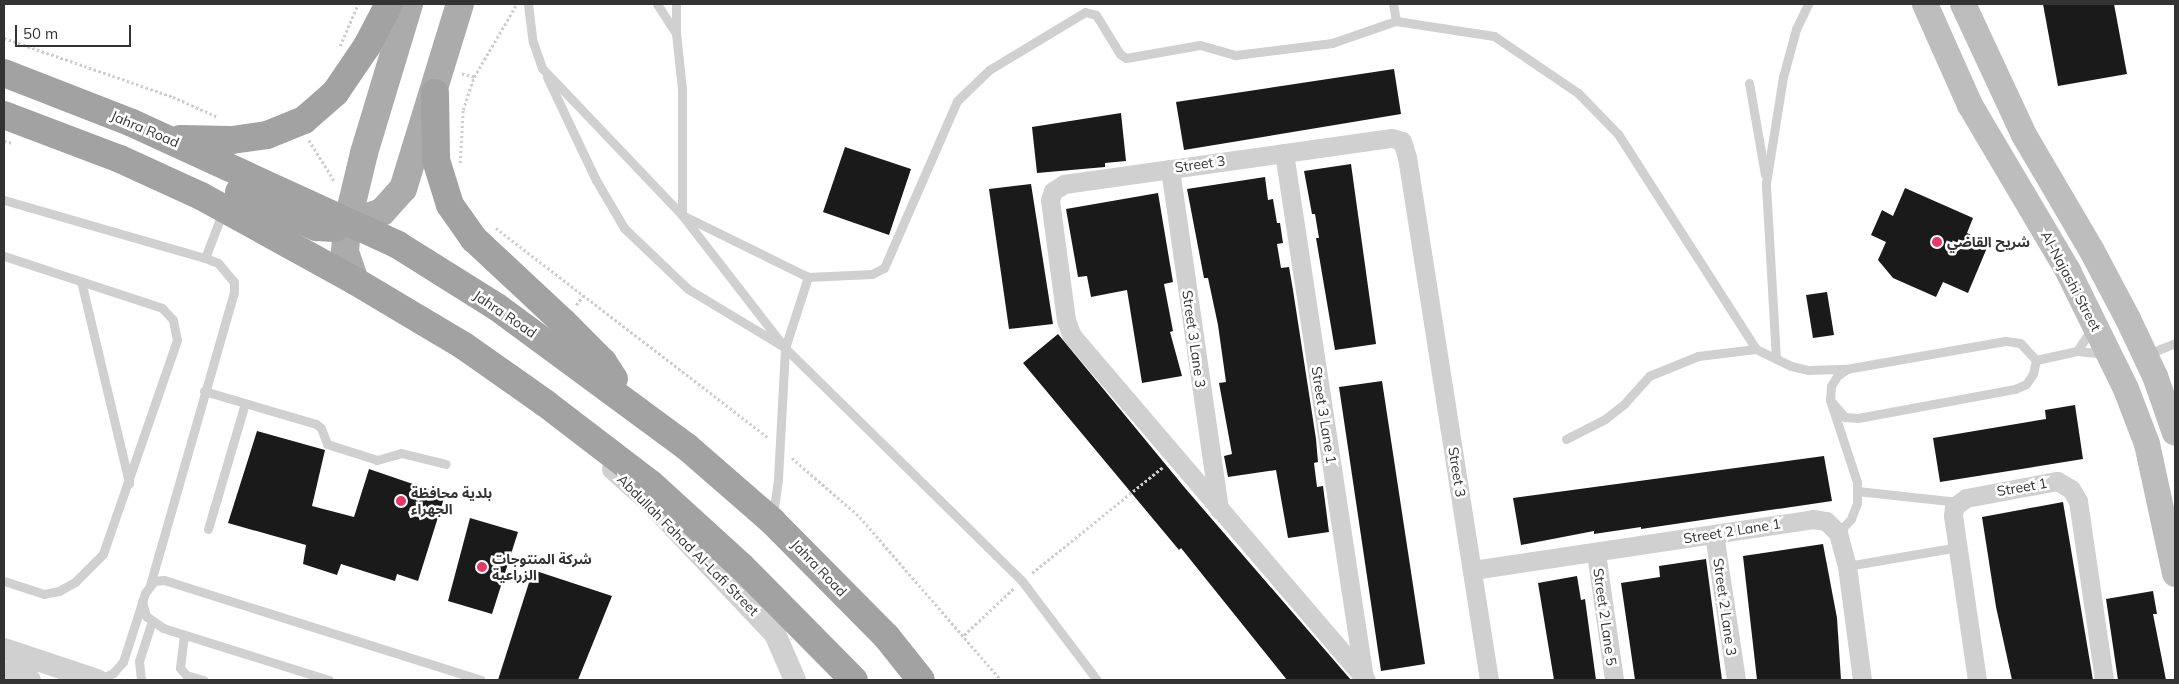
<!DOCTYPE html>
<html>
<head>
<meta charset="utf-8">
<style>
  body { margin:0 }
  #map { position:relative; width:2179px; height:684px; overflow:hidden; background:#fff; font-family:Mulish,"Noto Sans Arabic",sans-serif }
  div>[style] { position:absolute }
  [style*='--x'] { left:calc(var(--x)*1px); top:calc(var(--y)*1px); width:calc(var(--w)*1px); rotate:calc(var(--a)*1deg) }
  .building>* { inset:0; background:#1a1a1a }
  .path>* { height:2.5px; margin-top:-1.25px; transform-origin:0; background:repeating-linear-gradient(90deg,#cdcdcd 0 2.5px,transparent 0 5px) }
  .service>* { height:9px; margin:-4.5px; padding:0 4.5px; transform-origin:4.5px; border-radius:4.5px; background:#d0d0d0 }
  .minor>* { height:19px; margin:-9.5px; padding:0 9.5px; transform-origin:9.5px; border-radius:9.5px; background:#d0d0d0 }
  .tertiary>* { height:22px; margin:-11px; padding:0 11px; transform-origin:11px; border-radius:11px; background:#d0d0d0 }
  .secondary>* { height:26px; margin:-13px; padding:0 13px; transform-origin:13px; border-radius:13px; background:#bdbdbd }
  .primary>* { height:28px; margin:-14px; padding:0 14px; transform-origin:14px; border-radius:14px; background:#ababab }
  .trunk>* { height:28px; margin:-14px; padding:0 14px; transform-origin:14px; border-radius:14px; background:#a2a2a2 }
  .dots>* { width:14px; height:14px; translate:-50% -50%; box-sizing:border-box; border:2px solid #fff; border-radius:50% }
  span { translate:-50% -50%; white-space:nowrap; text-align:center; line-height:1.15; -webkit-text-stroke:5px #fff; paint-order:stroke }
  .street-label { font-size:14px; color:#333 }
  .poi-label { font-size:14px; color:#333; font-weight:700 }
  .left { translate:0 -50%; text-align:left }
  .frame { position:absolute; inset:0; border:5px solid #333; pointer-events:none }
  .scale { position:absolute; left:15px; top:25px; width:116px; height:22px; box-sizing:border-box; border:2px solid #333; border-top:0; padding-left:6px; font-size:15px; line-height:18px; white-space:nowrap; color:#333; -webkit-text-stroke:4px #fff; paint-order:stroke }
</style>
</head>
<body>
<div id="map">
  <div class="building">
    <div style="clip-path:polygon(2043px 4px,2114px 4px,2127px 74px,2058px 86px)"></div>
    <div style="clip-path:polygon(1394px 69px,1401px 114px,1184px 150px,1176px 102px)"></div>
    <div style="clip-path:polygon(1121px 113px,1126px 161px,1105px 163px,1105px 167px,1037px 173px,1032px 127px)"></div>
    <div style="clip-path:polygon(845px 147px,911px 169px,889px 235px,823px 212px)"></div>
    <div style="clip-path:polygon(1351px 164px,1376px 344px,1335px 350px,1316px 238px,1319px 238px,1315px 214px,1312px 214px,1304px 171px)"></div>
    <div style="clip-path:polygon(1265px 177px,1268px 200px,1273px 199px,1277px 223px,1280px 223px,1283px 243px,1277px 244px,1281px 268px,1289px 267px,1293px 290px,1316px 439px,1318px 462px,1314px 463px,1317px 487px,1323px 486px,1329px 532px,1288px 538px,1276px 470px,1228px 477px,1224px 456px,1232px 454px,1219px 383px,1226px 382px,1218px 325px,1208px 278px,1204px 278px,1187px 189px)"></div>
    <div style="clip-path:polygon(1031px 184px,1053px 324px,1009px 329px,989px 189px)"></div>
    <div style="clip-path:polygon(1905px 188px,1973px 218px,1967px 233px,1989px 243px,1968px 293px,1943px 282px,1936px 297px,1893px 278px,1878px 260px,1886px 242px,1871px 235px,1882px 210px,1893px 216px)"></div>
    <div style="clip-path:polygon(1158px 193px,1173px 282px,1164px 284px,1173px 331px,1170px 332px,1182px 376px,1142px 383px,1127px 290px,1091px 297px,1087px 276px,1078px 277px,1066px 209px)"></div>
    <div style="clip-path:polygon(1827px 292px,1834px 335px,1813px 338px,1806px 295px)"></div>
    <div style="clip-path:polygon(1058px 334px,1185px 488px,1351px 680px,1287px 680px,1181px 548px,1179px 550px,1023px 363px)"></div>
    <div style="clip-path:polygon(1382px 381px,1425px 664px,1381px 671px,1339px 387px)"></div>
    <div style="clip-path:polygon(2075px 405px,2083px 459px,1940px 482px,1933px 438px,2046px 419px,2045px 410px)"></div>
    <div style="clip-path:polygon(257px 431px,325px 450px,312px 506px,354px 517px,369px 469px,445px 495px,418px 581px,397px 574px,395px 581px,341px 564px,337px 575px,303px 564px,306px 545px,228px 523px)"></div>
    <div style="clip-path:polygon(1824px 456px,1832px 501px,1641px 529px,1641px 527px,1594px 534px,1594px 531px,1521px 545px,1513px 498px)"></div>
    <div style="clip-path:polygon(2063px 502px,2093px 680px,2012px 680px,1996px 607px,1982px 517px)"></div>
    <div style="clip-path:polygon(470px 518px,518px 532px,492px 614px,448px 601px)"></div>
    <div style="clip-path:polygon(1823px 544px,1837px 618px,1841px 680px,1757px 680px,1743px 556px)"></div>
    <div style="clip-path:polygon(1706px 559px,1722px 680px,1635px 680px,1621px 583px,1660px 577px,1659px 566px)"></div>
    <div style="clip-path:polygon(533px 570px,612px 596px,578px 680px,498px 680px)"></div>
    <div style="clip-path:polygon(1577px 576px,1581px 600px,1585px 599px,1596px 680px,1554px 680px,1538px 583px)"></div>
    <div style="clip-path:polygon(2153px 591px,2157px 614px,2153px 614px,2166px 680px,2118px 680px,2106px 599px)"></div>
  </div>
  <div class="path">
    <div style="--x:4;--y:38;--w:179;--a:19.2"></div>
    <div style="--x:173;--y:97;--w:49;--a:24"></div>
    <div style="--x:340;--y:46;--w:46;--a:-66.8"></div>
    <div style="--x:474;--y:77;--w:83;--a:-59.7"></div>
    <div style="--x:309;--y:140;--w:49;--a:58.2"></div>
    <div style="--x:4;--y:141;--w:9;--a:13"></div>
    <div style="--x:460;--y:163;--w:53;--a:-86.8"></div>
    <div style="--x:463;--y:110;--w:35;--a:-72"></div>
    <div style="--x:474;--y:77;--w:13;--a:-167"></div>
    <div style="--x:496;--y:228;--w:344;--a:37.6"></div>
    <div style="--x:576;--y:305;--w:13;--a:-51"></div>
    <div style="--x:792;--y:458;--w:90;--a:40.9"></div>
    <div style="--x:860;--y:517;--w:216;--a:49.1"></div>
    <div style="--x:1032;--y:573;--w:169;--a:-39"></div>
    <div style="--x:964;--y:635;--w:69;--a:-43.2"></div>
  </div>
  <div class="service">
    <div style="--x:528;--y:4;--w:38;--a:83"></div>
    <div style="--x:533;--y:42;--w:28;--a:71"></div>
    <div style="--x:542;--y:68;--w:203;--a:46.4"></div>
    <div style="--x:682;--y:215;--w:168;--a:52.2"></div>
    <div style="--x:785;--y:348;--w:332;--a:44.5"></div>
    <div style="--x:1022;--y:581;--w:124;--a:52.9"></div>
    <div style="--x:657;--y:4;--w:35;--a:57"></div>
    <div style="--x:676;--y:33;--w:56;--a:83.9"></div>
    <div style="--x:682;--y:89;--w:126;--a:90"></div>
    <div style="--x:682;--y:215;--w:140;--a:26.2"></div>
    <div style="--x:808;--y:277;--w:64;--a:-2.7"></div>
    <div style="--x:872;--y:274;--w:13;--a:-27"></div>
    <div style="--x:884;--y:268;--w:182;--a:-66.4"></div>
    <div style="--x:957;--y:101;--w:45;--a:-44.1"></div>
    <div style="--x:989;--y:70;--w:112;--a:-31.1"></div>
    <div style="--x:1085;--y:12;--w:11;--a:15"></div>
    <div style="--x:1096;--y:15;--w:46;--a:58.4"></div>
    <div style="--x:1120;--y:54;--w:7;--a:34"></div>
    <div style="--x:1126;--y:58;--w:75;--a:-10"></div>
    <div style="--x:1200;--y:45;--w:37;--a:16"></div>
    <div style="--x:1236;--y:55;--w:97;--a:-7.1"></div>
    <div style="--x:1332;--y:43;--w:68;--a:-19"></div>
    <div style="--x:1396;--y:21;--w:99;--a:8.7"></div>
    <div style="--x:1494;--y:36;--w:102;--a:34.2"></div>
    <div style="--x:1578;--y:93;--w:57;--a:45.7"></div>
    <div style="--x:1618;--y:134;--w:255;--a:57.3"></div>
    <div style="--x:676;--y:4;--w:29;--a:90"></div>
    <div style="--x:1393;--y:4;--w:17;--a:80"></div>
    <div style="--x:547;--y:77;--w:114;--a:64.6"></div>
    <div style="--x:596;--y:180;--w:56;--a:59.7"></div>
    <div style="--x:624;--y:228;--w:88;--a:43.6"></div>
    <div style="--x:688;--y:289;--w:109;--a:31.1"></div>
    <div style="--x:1749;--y:83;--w:93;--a:80.1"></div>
    <div style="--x:4;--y:200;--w:209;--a:16.1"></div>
    <div style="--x:205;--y:258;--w:14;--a:21"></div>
    <div style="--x:218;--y:263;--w:25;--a:50"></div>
    <div style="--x:234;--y:282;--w:10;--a:90"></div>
    <div style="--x:234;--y:292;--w:305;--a:106"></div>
    <div style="--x:4;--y:256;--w:166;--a:18.2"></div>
    <div style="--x:162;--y:308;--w:16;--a:47"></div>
    <div style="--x:173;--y:320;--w:20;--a:79"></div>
    <div style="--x:177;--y:340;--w:226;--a:109.1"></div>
    <div style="--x:103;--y:554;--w:40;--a:135"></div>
    <div style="--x:75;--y:582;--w:18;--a:151"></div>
    <div style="--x:59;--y:591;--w:15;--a:169"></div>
    <div style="--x:44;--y:594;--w:42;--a:-162"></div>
    <div style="--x:205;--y:258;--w:50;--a:-69"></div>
    <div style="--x:81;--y:281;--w:208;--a:76.6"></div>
    <div style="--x:2077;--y:351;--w:27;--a:-57"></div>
    <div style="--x:2148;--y:354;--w:29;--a:-22"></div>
    <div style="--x:1776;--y:359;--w:176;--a:-93.3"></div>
    <div style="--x:1766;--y:183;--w:107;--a:-80.9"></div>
    <div style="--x:1783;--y:77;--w:50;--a:-74.8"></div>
    <div style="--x:1796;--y:29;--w:28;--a:-64"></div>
    <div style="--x:2036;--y:360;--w:42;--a:-12.4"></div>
    <div style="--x:2077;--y:351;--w:27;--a:6"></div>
    <div style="--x:204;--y:391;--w:117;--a:16.4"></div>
    <div style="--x:316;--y:424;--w:6;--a:39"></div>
    <div style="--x:321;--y:428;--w:17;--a:69"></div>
    <div style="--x:327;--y:444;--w:52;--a:17.7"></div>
    <div style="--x:377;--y:460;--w:25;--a:-16"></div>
    <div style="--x:401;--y:453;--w:46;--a:13.7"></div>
    <div style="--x:1830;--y:400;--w:23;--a:49"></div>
    <div style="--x:1845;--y:417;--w:13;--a:4"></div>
    <div style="--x:1858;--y:418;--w:160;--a:-10.5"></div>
    <div style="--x:2015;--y:389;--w:12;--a:-24"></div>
    <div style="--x:2026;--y:384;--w:12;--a:-55"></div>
    <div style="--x:2033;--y:374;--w:14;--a:-78"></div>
    <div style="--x:2036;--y:360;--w:23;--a:-133"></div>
    <div style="--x:2020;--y:343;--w:15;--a:-172"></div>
    <div style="--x:2005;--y:341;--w:160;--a:170"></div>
    <div style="--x:1847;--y:369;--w:12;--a:145"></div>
    <div style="--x:1837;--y:376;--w:12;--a:121"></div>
    <div style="--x:1831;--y:386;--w:14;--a:94"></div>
    <div style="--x:1830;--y:400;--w:86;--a:71.8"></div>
    <div style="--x:1857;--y:482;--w:21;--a:90"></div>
    <div style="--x:1857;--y:503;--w:17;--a:111"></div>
    <div style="--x:1851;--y:519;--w:19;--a:133"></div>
    <div style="--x:1566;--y:439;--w:44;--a:-27.1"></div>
    <div style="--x:1605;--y:419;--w:24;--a:-38"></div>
    <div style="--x:1624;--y:404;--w:38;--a:-48"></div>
    <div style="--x:1649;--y:376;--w:53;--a:-22.2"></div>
    <div style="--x:1698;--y:356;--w:58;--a:-6.9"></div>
    <div style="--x:1756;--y:349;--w:39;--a:26"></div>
    <div style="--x:1791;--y:366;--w:17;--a:13"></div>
    <div style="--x:1808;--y:370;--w:38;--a:-2"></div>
    <div style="--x:1857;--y:491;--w:102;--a:6.2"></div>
    <div style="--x:773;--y:515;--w:37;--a:-82"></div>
    <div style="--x:778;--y:478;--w:130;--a:-86.9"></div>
    <div style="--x:785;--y:348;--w:75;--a:-72.1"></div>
    <div style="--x:208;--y:529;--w:131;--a:-73.6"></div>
    <div style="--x:1847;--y:566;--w:113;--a:-9.7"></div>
    <div style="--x:142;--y:601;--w:16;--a:75"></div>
    <div style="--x:146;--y:616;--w:21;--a:35"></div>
    <div style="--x:163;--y:628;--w:174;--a:17.4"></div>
    <div style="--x:184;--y:635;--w:33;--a:97"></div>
    <div style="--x:180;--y:668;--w:9;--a:49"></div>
    <div style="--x:186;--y:675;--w:18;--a:16"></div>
    <div style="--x:98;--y:680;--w:17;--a:-25"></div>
    <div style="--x:113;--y:673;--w:15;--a:-48"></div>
    <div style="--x:123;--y:662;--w:72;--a:-72.3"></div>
    <div style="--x:145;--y:593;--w:15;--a:-53"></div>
    <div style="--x:154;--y:581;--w:10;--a:-6"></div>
    <div style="--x:164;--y:580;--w:332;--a:17.5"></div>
    <div style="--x:141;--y:680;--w:19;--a:-96"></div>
    <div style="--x:139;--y:661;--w:40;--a:-72"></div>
  </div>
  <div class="minor">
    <div style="--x:1284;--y:153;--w:531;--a:81.34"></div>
    <div style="--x:1170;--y:169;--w:344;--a:81.8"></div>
    <div style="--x:1714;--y:534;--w:148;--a:81.4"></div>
    <div style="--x:1596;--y:553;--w:128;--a:81.9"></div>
    <div style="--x:1473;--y:570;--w:344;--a:-8.5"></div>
    <div style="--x:1813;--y:519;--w:13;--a:9"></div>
    <div style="--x:1826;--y:521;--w:17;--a:45"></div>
    <div style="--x:1838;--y:533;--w:34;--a:75"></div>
    <div style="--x:1847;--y:566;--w:115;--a:82.5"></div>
    <div style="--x:1366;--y:680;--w:453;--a:-130.5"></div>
    <div style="--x:1072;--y:336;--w:17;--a:-111"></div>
    <div style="--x:1066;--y:320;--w:121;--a:-97.6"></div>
    <div style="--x:1050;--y:200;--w:9;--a:-72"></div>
    <div style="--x:1053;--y:191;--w:13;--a:-32"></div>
    <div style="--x:1064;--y:184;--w:331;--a:-8"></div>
    <div style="--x:1392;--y:138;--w:10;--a:17"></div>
    <div style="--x:1402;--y:141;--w:17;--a:73"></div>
    <div style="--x:1407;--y:157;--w:529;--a:81.09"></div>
    <div style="--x:1977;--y:680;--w:166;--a:-98.3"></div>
    <div style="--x:1953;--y:516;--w:9;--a:-84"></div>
    <div style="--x:1954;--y:507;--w:15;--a:-37"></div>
    <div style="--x:1966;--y:498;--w:93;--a:-10.6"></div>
    <div style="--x:2057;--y:481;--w:16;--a:30"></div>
    <div style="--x:2071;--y:489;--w:14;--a:60"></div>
    <div style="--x:2078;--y:501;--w:181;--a:81.7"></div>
  </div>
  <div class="tertiary">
    <div style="--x:613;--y:469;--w:50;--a:41.7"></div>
    <div style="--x:650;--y:502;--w:182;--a:46.6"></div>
    <div style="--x:775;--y:634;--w:50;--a:66.5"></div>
    <div style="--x:4;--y:649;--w:98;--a:18.4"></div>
    <div style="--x:4;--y:672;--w:27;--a:17"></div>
  </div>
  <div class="secondary">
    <div style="--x:1925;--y:4;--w:111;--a:66"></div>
    <div style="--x:1970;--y:105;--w:193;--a:59.4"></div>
    <div style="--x:2068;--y:271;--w:131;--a:63.8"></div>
    <div style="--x:2126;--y:389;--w:59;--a:69.1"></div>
    <div style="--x:2147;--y:444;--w:133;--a:77.8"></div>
    <div style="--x:1963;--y:4;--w:145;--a:65"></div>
    <div style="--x:2024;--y:135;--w:134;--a:59.6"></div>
    <div style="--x:2092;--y:251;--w:77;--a:62.1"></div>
    <div style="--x:2128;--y:319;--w:63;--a:64.7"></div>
    <div style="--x:2155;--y:376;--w:60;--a:70.7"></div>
  </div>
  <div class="primary">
    <div style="--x:347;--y:224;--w:37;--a:-19"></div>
    <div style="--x:382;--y:212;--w:31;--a:-48"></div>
    <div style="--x:403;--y:189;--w:194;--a:-72.9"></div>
    <div style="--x:355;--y:281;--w:31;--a:-109"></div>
    <div style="--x:345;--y:252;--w:28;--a:-86"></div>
    <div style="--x:347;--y:224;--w:73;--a:-76.5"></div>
    <div style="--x:364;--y:153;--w:156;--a:-73.2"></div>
  </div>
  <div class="trunk">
    <div style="--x:4;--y:73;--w:137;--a:21.3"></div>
    <div style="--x:132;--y:123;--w:293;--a:24.6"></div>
    <div style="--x:398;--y:245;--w:117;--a:32.1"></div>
    <div style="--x:497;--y:307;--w:236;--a:36.4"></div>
    <div style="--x:687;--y:447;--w:113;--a:41"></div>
    <div style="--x:772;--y:521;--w:162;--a:45.3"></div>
    <div style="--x:886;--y:636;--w:56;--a:51.5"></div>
    <div style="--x:435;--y:93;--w:67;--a:89.1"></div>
    <div style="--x:436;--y:160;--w:47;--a:72.7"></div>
    <div style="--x:450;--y:205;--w:42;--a:54.8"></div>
    <div style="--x:474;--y:239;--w:122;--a:43"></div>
    <div style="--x:563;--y:322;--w:57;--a:45"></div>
    <div style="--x:603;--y:362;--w:20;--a:57"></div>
    <div style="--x:4;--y:115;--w:124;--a:20.8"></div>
    <div style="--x:120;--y:159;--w:89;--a:24.6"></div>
    <div style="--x:201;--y:196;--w:176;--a:28.9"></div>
    <div style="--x:355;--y:281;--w:127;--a:30.8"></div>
    <div style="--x:464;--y:346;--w:99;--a:35.1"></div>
    <div style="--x:545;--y:403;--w:133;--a:37.4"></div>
    <div style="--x:651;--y:484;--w:123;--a:42.4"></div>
    <div style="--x:742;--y:567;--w:159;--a:45.3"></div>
    <div style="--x:180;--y:139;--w:52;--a:1.1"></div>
    <div style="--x:232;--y:140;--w:35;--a:-8"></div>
    <div style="--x:267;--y:135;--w:40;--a:-22"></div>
    <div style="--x:304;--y:120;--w:41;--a:-41.1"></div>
    <div style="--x:335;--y:93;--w:57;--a:-55.8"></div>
    <div style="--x:367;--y:46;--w:47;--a:-62.4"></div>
    <div style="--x:239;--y:192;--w:85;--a:24.4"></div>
    <div style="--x:316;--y:227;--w:19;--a:3"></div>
  </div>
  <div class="dots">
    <div style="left:1937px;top:242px;background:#e73866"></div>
    <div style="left:401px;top:501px;background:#e73866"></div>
    <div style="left:482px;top:567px;background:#e73866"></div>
  </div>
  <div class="street-label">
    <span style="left:145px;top:129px;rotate:23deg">Jahra Road</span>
    <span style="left:1200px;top:164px;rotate:-8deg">Street 3</span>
    <span style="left:2071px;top:281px;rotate:62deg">Al-Najashi Street</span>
    <span style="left:505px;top:314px;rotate:34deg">Jahra Road</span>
    <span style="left:1194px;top:339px;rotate:82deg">Street 3 Lane 3</span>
    <span style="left:1324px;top:415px;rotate:81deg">Street 3 Lane 1</span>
    <span style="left:1457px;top:472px;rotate:81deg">Street 3</span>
    <span style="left:2022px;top:487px;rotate:-10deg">Street 1</span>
    <span style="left:1732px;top:531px;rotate:-9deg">Street 2 Lane 1</span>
    <span style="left:688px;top:545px;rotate:45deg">Abdullah Fahad Al-Lafi Street</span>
    <span style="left:819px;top:568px;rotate:46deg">Jahra Road</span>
    <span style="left:1725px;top:607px;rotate:82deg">Street 2 Lane 3</span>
    <span style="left:1605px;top:617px;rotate:82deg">Street 2 Lane 5</span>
  </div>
  <div class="poi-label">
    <span class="left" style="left:1947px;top:242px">شريح القاضي</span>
    <span class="left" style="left:411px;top:501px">بلدية محافظة<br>الجهراء</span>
    <span class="left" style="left:492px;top:567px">شركة المنتوجات<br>الزراعية</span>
  </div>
  <div class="frame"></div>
  <div class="scale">50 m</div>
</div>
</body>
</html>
